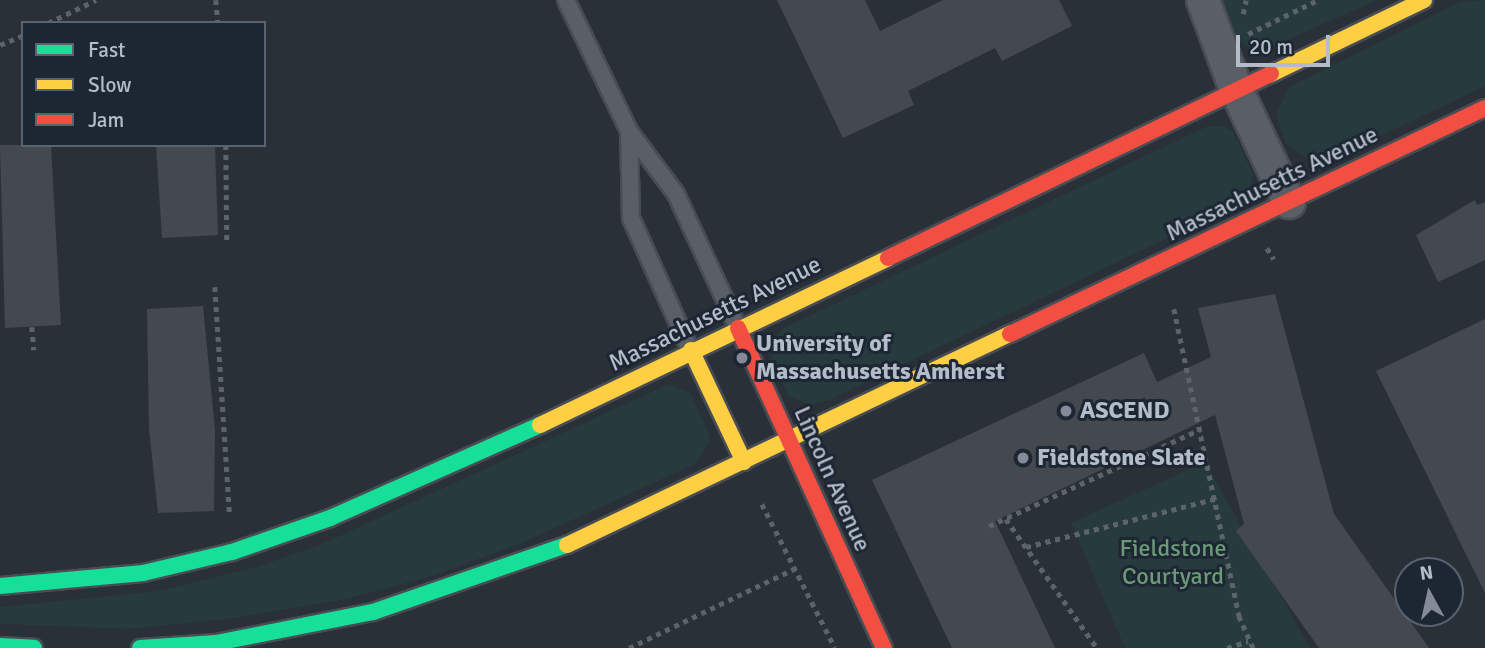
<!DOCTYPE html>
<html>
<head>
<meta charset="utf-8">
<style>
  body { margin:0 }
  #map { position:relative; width:1485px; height:648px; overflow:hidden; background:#2a3038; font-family:Signika,sans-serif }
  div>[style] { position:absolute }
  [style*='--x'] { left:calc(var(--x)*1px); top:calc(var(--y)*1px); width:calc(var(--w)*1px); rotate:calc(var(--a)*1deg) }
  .green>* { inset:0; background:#273a3e }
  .building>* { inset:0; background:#444950 }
  .path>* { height:4.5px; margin-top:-2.25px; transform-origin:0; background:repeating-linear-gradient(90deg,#5d636a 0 5px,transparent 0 10px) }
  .roads { filter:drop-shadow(2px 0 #484c53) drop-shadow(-2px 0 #484c53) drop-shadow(0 2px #484c53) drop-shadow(0 -2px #484c53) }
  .lane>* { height:16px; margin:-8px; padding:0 8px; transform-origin:8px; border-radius:8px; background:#5a5e66 }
  .street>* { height:32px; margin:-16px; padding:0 16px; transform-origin:16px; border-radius:16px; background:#5a5e66 }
  .fast>* { height:16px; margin:-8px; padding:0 8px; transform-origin:8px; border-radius:8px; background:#16e098 }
  .slow>* { height:16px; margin:-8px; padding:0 8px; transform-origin:8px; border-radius:8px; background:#ffcf43 }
  .jam>* { height:16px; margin:-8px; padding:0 8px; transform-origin:8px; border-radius:8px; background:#f24e42 }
  .dots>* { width:19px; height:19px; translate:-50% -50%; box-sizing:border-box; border:4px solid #1d2633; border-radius:50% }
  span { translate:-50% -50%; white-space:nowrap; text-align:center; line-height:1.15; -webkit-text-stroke:6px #1d2633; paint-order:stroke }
  .street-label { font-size:24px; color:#b4bcc9 }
  .poi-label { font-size:24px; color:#b4bcc9; font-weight:700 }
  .left { translate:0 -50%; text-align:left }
  .park-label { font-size:24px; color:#6b9a76 }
  .legend { position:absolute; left:21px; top:21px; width:245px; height:126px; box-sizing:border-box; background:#1d2633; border:2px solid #59626f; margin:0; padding:9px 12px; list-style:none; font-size:21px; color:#b4bcc9 }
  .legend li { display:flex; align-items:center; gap:14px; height:35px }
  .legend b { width:35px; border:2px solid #59626f }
  .north { position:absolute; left:1394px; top:557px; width:70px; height:70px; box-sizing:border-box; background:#1d2633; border:2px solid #59626f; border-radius:50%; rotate:352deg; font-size:19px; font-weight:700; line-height:28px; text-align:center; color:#b4bcc9 }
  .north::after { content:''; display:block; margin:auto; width:24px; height:32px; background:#848b96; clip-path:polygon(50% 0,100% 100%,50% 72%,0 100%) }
  .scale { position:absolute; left:1236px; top:35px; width:94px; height:32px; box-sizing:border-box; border:4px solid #b4bcc9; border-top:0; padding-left:9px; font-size:21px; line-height:24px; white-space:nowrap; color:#b4bcc9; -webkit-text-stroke:5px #1d2633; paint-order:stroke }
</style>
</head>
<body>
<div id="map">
  <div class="green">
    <div style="clip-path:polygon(1220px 0,1377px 0,1260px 52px,1240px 42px)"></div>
    <div style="clip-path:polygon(1485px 0,1485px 86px,1334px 158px,1309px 159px,1286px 144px,1276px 114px,1289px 87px,1460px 2px)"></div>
    <div style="clip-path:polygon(1208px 126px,1224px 126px,1233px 132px,1253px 174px,1249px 195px,1232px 207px,829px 400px,809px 405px,788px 396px,767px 346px,784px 328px)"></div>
    <div style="clip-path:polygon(669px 384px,690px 393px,708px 431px,710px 442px,695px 464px,522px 543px,432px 576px,346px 599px,235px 618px,130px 629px,0 624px,0 607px,158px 591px,257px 567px,320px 545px)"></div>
    <div style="clip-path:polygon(1205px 462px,1310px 648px,1125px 648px,1071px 523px)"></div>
  </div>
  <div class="building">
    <div style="clip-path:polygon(777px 0,865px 0,880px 31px,943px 0,1059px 0,1072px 26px,1002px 61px,995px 48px,908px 91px,914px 105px,843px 138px)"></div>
    <div style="clip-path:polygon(0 145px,51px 145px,61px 325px,5px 328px)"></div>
    <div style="clip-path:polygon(156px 145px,215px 145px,218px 235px,162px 238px)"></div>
    <div style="clip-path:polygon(1475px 200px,1477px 205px,1485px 202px,1485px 260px,1438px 282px,1416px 235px)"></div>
    <div style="clip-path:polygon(1275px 294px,1334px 514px,1429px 648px,1319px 648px,1236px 531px,1244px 524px,1215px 415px,995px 521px,1055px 648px,952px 648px,872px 480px,1144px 353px,1157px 382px,1211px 357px,1198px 308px)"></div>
    <div style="clip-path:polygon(203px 306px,215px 430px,214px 511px,158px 513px,149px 429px,147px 309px)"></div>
    <div style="clip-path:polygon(1485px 319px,1485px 593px,1376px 371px)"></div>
  </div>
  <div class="path">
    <div style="--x:216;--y:0;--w:23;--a:85"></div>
    <div style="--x:1243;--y:14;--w:14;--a:-78"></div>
    <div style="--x:48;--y:23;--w:53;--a:-25.6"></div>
    <div style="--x:1248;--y:34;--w:78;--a:-25.9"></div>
    <div style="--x:0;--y:45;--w:25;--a:-23"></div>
    <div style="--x:226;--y:145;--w:98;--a:89.4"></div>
    <div style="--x:1267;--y:248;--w:13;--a:58"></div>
    <div style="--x:215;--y:287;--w:230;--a:86.3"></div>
    <div style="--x:1174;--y:309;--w:314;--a:78"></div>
    <div style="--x:1239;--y:616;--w:35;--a:66"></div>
    <div style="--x:32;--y:327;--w:23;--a:85"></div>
    <div style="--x:762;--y:504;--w:161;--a:63.1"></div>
    <div style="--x:1006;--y:519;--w:158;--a:54.8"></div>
    <div style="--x:989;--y:526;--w:233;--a:-24.6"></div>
    <div style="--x:1026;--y:547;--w:195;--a:-14.3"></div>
    <div style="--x:629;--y:648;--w:185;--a:-25.6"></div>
    <div style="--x:1227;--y:648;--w:22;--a:-18"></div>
  </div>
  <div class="roads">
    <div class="lane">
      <div style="--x:566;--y:0;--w:145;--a:64.3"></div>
      <div style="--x:629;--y:131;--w:79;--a:53.3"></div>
      <div style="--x:676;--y:194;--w:148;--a:65.2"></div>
      <div style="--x:629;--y:131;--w:87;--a:88.7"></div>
      <div style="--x:631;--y:218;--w:145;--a:65.9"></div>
    </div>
    <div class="street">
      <div style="--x:1203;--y:0;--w:95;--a:69.7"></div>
      <div style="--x:1236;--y:89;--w:125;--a:64.9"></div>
    </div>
    <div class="fast">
      <div style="--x:0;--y:586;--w:144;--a:-5.2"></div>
      <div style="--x:143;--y:573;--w:91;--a:-13.3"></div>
      <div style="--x:232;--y:552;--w:104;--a:-19.1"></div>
      <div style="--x:330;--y:518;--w:230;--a:-23.9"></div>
      <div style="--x:0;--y:646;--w:34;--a:3"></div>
      <div style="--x:140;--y:648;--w:76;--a:-3.8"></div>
      <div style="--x:216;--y:643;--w:160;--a:-11.2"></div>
      <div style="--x:373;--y:612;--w:205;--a:-19.1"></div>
    </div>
    <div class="slow">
      <div style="--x:1271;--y:74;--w:170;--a:-25.8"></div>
      <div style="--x:691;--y:350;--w:124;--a:64.7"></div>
      <div style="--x:540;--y:425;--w:386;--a:-25.6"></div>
      <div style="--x:567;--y:545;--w:491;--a:-25.5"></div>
    </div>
    <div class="jam">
      <div style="--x:888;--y:258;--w:425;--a:-25.7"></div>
      <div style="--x:738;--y:328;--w:352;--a:65.5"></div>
      <div style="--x:1010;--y:334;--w:526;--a:-25.44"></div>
    </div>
  </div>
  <div class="dots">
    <div style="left:742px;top:358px;background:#848b96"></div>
    <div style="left:1066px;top:411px;background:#848b96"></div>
    <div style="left:1023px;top:458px;background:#848b96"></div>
  </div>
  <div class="street-label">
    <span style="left:1272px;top:184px;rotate:-26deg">Massachusetts Avenue</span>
    <span style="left:715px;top:314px;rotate:-26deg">Massachusetts Avenue</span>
    <span style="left:832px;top:479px;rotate:66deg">Lincoln Avenue</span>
  </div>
  <div class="poi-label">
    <span class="left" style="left:756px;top:358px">University of<br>Massachusetts Amherst</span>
    <span class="left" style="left:1080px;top:411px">ASCEND</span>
    <span class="left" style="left:1037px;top:458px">Fieldstone Slate</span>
  </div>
  <div class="park-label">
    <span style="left:1173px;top:563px">Fieldstone<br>Courtyard</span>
  </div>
  <ul class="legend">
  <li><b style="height:9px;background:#16e098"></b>Fast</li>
  <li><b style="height:9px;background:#ffcf43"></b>Slow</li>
  <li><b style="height:9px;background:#f24e42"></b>Jam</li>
  </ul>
  <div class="north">N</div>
  <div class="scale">20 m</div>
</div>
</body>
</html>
